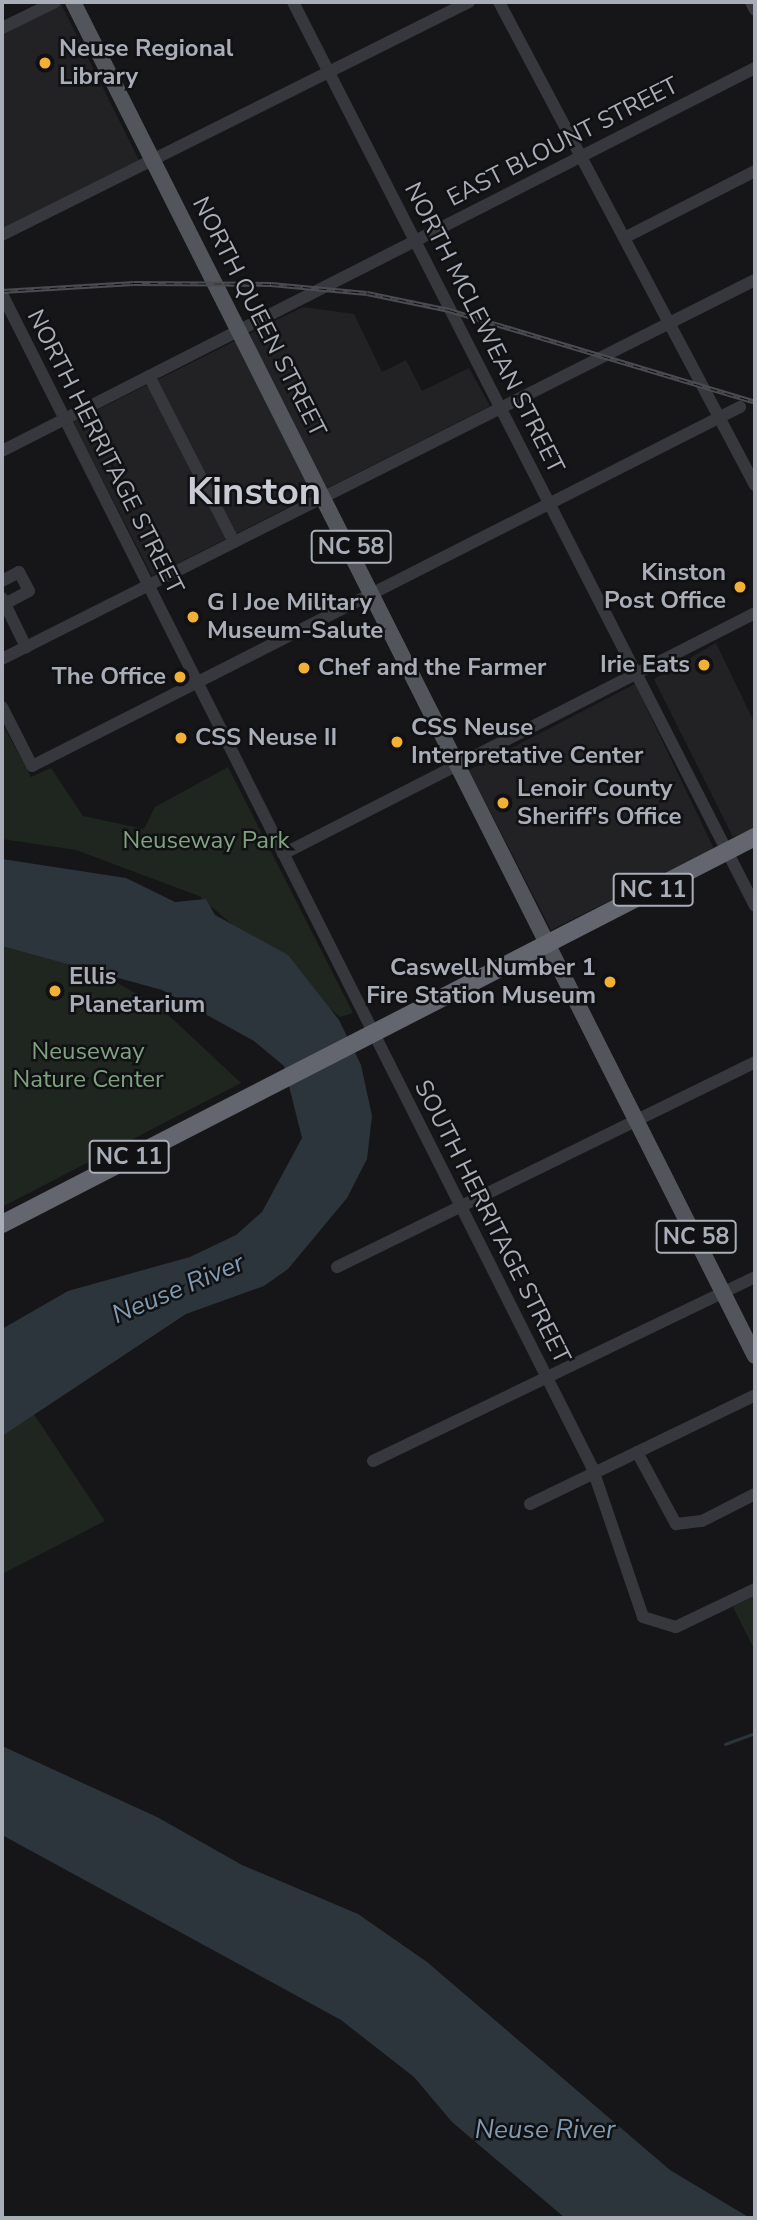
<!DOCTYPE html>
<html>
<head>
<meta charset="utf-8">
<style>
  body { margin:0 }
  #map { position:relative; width:757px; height:2220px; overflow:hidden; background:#161618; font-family:"Nunito Sans",sans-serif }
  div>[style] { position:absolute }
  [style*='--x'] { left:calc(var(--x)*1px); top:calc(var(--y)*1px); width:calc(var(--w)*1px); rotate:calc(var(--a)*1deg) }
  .built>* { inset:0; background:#222225 }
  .green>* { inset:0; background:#1e261f }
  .water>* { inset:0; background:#2c353c }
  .stream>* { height:2.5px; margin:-1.25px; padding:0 1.25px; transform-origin:1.25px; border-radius:1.25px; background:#2c353c }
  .minor>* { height:12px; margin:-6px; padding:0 6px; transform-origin:6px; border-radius:6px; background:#37383d }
  .major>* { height:16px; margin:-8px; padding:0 8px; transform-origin:8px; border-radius:8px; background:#53555c }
  .highway>* { height:18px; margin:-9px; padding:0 9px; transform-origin:9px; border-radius:9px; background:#63666e }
  .rail>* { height:5px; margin-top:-2.5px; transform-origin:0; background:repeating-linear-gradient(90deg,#111113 0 8px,#4a4c52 0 16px); box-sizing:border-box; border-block:2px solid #4a4c52 }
  .dots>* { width:19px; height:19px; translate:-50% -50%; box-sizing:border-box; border:4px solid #111113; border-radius:50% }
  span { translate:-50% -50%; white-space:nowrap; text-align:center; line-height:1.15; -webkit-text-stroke:5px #111113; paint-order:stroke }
  .shield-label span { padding:2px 5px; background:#111113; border:2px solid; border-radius:5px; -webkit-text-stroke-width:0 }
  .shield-label { font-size:23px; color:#a8adb8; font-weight:700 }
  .poi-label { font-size:24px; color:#a8adb8; font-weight:700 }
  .left { translate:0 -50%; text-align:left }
  .right { translate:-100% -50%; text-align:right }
  .street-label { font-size:24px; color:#a8adb8 }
  .park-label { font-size:24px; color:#7fa381 }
  .water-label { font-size:26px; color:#7f9bb3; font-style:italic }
  .town-label { font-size:38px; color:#c9ccd4; font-weight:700 }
  .frame { position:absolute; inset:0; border:4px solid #a8adb8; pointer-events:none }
</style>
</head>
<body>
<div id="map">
  <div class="built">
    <div style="clip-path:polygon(61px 4px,139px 160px,2px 229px,2px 33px)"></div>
    <div style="clip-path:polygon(303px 307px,354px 314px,382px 372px,406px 360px,422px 391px,469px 368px,490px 406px,152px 576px,73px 422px)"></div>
    <div style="clip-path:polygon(716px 643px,755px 724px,755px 828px,733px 837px,654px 679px)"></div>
    <div style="clip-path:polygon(635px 684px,714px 849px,551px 930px,469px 770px)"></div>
  </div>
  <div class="green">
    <div style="clip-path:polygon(2px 723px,31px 777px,51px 768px,83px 816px,144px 829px,155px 807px,228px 767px,353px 1013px,340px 1017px,199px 896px,76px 850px,2px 839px)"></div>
    <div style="clip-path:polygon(2px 946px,86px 964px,162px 1009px,241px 1083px,2px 1207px)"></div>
    <div style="clip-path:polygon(2px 1366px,105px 1521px,2px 1574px)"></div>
    <div style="clip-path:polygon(755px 1596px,755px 1651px,733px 1607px)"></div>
  </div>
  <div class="water">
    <div style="clip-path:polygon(2px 859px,126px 878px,175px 902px,206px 899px,215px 915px,288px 955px,339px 1020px,361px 1065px,372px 1116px,367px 1159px,347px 1198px,288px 1269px,264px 1286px,186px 1314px,2px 1436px,2px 1329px,68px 1291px,190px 1257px,236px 1235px,262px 1212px,302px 1138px,284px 1066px,254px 1041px,162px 990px,2px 946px)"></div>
    <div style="clip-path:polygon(2px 1746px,157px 1817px,242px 1865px,358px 1914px,427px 1962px,670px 2170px,750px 2218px,565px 2218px,452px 2122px,414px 2077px,341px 2020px,2px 1835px)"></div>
  </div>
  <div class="stream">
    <div style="--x:725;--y:1744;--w:32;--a:-20"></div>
  </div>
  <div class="minor">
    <div style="--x:293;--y:2;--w:1015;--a:62.93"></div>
    <div style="--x:499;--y:2;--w:547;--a:62.08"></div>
    <div style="--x:751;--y:2;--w:9;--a:63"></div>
    <div style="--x:2;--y:28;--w:59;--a:-26.1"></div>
    <div style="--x:2;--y:235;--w:522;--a:-26.52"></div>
    <div style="--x:624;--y:238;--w:147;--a:-27.1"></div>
    <div style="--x:2;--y:294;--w:1313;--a:63.3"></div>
    <div style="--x:592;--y:1467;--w:158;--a:71.2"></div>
    <div style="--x:643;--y:1617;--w:34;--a:17"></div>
    <div style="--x:676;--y:1627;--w:88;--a:-25.7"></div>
    <div style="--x:149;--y:376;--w:186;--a:62.9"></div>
    <div style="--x:2;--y:451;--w:845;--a:-26.96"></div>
    <div style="--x:2;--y:581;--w:19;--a:-28"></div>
    <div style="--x:19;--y:572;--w:21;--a:62"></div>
    <div style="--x:29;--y:591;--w:27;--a:152"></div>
    <div style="--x:2;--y:598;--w:55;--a:63.9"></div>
    <div style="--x:2;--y:659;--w:843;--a:-26.72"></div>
    <div style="--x:2;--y:707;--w:66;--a:63"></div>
    <div style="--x:32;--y:766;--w:794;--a:-26.89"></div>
    <div style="--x:283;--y:854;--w:530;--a:-27.05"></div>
    <div style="--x:337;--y:1267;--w:466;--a:-26.1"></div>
    <div style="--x:637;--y:1452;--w:82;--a:61.6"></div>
    <div style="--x:676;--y:1524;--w:26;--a:-7"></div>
    <div style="--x:702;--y:1521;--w:59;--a:-27"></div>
    <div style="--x:373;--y:1461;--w:424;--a:-25.7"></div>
    <div style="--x:530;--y:1504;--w:250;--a:-25.8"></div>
  </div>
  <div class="major">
    <div style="--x:73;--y:2;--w:1516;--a:63.27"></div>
  </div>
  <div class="highway">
    <div style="--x:2;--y:1224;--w:847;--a:-27.2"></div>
  </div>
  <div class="rail">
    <div style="--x:2;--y:291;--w:132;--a:-3.5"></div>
    <div style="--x:134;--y:283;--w:137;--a:0.4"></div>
    <div style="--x:271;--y:284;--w:96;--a:5.4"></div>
    <div style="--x:367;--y:293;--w:84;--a:11.7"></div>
    <div style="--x:449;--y:310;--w:320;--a:16.7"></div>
  </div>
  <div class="dots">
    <div style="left:45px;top:63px;background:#f2b134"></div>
    <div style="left:740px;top:587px;background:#f2b134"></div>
    <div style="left:193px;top:617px;background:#f2b134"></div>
    <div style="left:704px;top:665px;background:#f2b134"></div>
    <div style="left:304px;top:668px;background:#f2b134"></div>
    <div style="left:180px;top:677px;background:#f2b134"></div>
    <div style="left:181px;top:738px;background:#f2b134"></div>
    <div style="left:397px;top:742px;background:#f2b134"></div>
    <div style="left:503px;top:803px;background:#f2b134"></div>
    <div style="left:610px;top:982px;background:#f2b134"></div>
    <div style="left:55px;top:991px;background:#f2b134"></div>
  </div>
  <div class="shield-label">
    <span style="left:351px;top:547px">NC 58</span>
    <span style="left:653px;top:890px">NC 11</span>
    <span style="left:129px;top:1157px">NC 11</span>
    <span style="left:696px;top:1237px">NC 58</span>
  </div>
  <div class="poi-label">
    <span class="left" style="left:59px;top:63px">Neuse Regional<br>Library</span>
    <span class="right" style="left:726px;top:587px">Kinston<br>Post Office</span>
    <span class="left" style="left:207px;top:617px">G I Joe Military<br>Museum-Salute</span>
    <span class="right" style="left:690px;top:665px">Irie Eats</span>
    <span class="left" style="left:318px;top:668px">Chef and the Farmer</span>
    <span class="right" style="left:166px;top:677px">The Office</span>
    <span class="left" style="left:411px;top:742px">CSS Neuse<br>Interpretative Center</span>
    <span class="left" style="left:195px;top:738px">CSS Neuse II</span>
    <span class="left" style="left:517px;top:803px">Lenoir County<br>Sheriff's Office</span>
    <span class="right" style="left:596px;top:982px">Caswell Number 1<br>Fire Station Museum</span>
    <span class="left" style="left:69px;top:991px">Ellis<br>Planetarium</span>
  </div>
  <div class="street-label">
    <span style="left:563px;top:142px;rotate:-27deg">EAST BLOUNT STREET</span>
    <span style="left:259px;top:317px;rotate:63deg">NORTH QUEEN STREET</span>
    <span style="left:484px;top:328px;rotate:63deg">NORTH MCLEWEAN STREET</span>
    <span style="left:105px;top:452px;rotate:63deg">NORTH HERRITAGE STREET</span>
    <span style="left:492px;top:1222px;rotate:63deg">SOUTH HERRITAGE STREET</span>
  </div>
  <div class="park-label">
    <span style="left:206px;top:841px">Neuseway Park</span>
    <span style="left:88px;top:1066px">Neuseway<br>Nature Center</span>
  </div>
  <div class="water-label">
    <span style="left:178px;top:1289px;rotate:-23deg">Neuse River</span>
    <span style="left:545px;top:2130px">Neuse River</span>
  </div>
  <div class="town-label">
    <span style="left:254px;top:492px">Kinston</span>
  </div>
  <div class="frame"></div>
</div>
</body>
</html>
